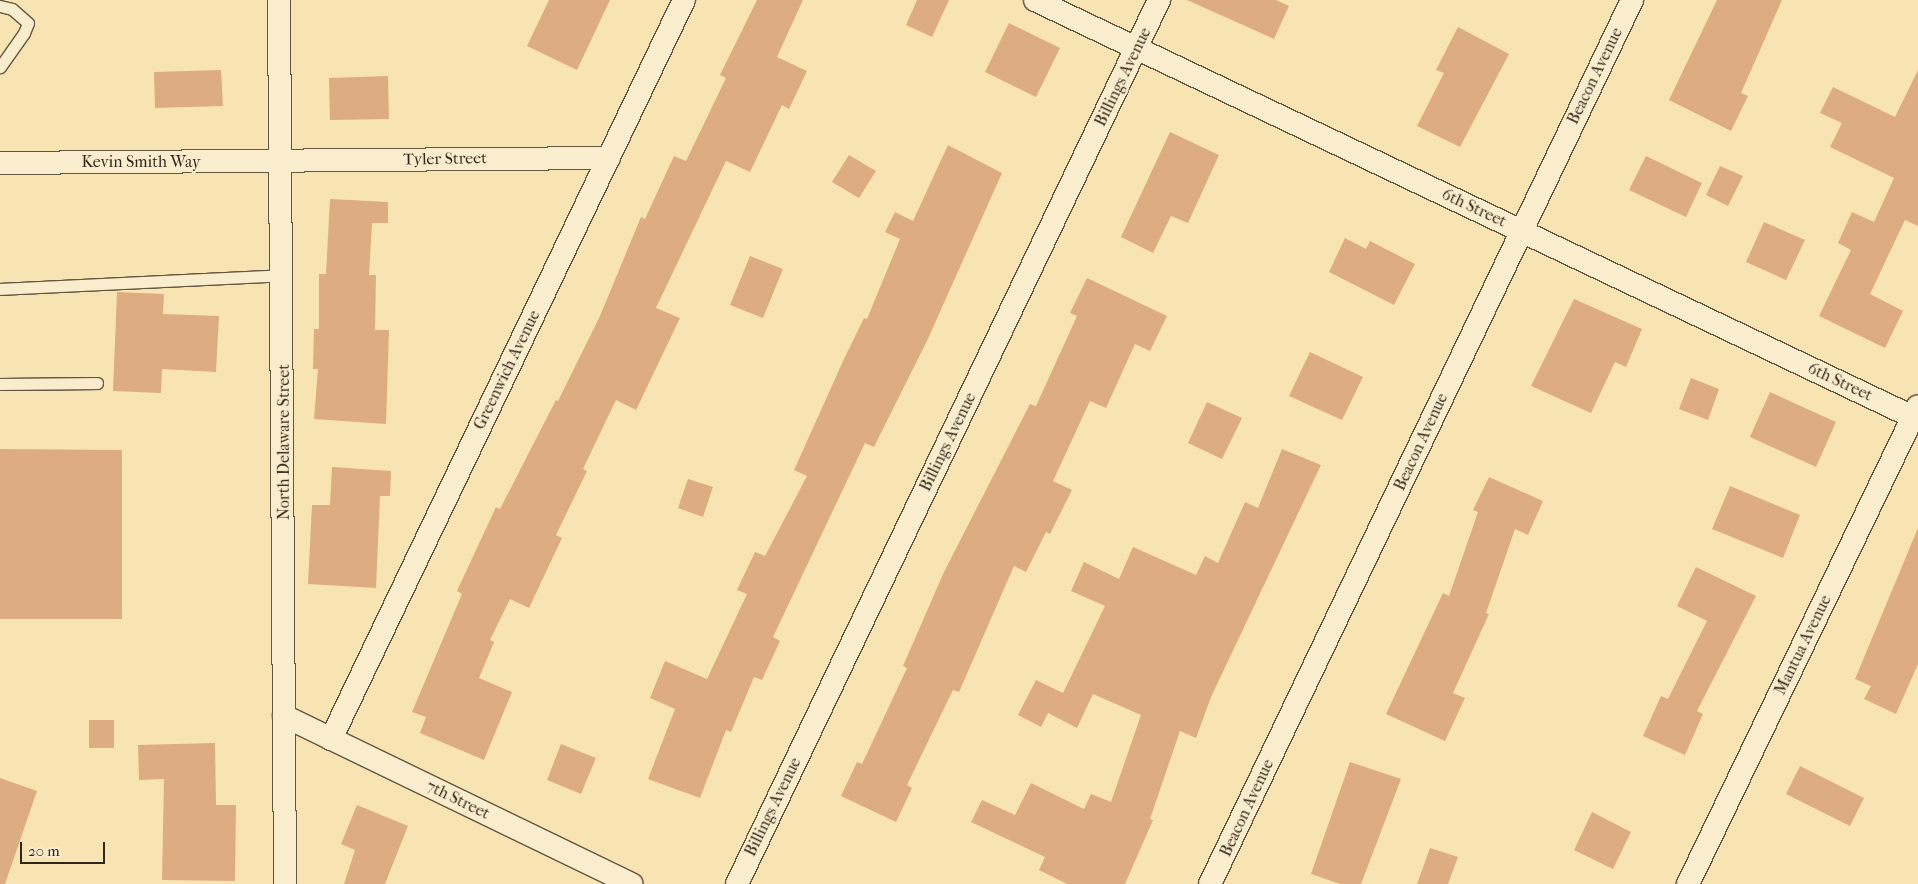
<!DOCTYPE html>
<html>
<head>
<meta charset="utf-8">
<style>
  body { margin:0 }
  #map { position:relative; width:1918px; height:884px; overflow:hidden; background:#f8e4b2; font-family:"IM FELL French Canon",serif }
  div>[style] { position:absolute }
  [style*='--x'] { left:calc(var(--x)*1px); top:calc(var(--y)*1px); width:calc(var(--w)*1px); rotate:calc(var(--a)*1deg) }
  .building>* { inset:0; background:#deac81 }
  .roads { filter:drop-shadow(1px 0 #645641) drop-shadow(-1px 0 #645641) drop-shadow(0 1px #645641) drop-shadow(0 -1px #645641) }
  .service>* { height:11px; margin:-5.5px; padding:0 5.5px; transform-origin:5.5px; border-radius:5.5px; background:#faedcd }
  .minor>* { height:22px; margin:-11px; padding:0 11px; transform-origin:11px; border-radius:11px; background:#faedcd }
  span { translate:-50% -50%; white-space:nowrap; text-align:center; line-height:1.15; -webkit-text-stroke:4.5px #faedcd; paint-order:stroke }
  .street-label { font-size:16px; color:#32261b }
  .scale { position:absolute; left:20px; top:842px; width:85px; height:22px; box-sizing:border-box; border:2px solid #32261b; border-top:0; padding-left:6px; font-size:15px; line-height:18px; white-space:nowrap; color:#32261b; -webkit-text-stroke:4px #faedcd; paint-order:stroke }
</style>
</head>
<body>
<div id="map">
  <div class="building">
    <div style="clip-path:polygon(549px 0,610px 0,577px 70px,527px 46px)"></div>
    <div style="clip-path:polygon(757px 0,803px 0,777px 57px,807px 71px,789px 109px,782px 105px,750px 172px,726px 161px,656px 308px,680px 318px,636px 410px,616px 400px,583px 469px,587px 471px,556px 535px,562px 538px,529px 608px,510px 599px,490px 640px,494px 642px,479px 678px,512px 692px,484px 760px,420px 733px,426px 717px,412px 712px,462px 594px,457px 591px,496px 507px,500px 509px,556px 400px,558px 401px,600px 316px,641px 217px,645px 219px,674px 156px,686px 161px,726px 78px,720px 75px)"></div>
    <div style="clip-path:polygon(917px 0,949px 0,932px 37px,906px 25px)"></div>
    <div style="clip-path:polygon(1187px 0,1276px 0,1289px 6px,1274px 39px)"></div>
    <div style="clip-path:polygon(1717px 0,1782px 0,1741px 93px,1748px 96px,1731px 131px,1669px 100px)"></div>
    <div style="clip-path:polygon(1009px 23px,1060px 48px,1036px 97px,985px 72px)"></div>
    <div style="clip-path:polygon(1458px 27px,1509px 54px,1460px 147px,1417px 126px,1444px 73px,1436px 70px)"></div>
    <div style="clip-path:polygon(221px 70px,223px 106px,155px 108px,154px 72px)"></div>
    <div style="clip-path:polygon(1918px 70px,1918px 226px,1905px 220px,1870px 294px,1903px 311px,1885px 348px,1819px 316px,1851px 250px,1838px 243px,1852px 212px,1874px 222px,1894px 178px,1830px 147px,1842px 123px,1820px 113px,1833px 87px,1895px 117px)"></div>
    <div style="clip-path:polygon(388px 76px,389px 119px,330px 120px,329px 78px)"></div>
    <div style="clip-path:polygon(1170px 132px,1219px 155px,1188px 223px,1171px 216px,1153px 253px,1121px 237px)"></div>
    <div style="clip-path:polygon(948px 145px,1002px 173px,927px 341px,874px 447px,865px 443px,773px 637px,780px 641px,762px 680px,754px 677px,731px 732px,726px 730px,700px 798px,648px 779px,675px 709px,650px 698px,665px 661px,707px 679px,747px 594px,737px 590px,755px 552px,765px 556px,807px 476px,794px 470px,844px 359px,864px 318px,867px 319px,900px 239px,885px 232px,895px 212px,913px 221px)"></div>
    <div style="clip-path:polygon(849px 155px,876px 171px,859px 198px,832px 182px)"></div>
    <div style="clip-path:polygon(1646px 156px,1702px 183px,1686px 217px,1629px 190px)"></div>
    <div style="clip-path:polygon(1720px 166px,1743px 176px,1728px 206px,1706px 195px)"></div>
    <div style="clip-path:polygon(330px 199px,388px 202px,388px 223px,372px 223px,369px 275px,376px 275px,375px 330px,389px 330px,386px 424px,314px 419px,318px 369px,313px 369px,314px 329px,319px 329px,319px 274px,326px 274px)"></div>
    <div style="clip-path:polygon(1764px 222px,1805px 240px,1786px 280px,1746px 262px)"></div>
    <div style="clip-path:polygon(1345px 238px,1366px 249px,1370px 241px,1415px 264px,1394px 305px,1329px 272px)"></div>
    <div style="clip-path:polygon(750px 256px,783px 269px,763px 318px,730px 305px)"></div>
    <div style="clip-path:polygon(1087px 278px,1167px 316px,1150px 351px,1135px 344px,1106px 408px,1090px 401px,1053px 481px,1072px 490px,1050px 534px,1046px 532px,1026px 572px,1014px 566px,959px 692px,953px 690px,907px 785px,912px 788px,896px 822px,841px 796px,857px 762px,862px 764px,907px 668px,903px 666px,944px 572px,1030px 404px,1036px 406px,1077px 316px,1070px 313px)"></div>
    <div style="clip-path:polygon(117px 292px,164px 294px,163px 314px,219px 316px,216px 372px,162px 369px,161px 393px,113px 391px)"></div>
    <div style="clip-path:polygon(1574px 299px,1642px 329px,1626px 367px,1615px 362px,1591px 413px,1531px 386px)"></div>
    <div style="clip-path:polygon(1310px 352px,1363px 377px,1342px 420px,1289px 396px)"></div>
    <div style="clip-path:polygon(1691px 378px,1719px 389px,1708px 420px,1679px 409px)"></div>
    <div style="clip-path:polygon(1770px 392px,1836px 422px,1816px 467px,1750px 437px)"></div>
    <div style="clip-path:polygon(1207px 402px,1242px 418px,1222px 459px,1188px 443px)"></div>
    <div style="clip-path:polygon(0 449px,122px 450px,122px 619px,0 619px)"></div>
    <div style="clip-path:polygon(1282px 449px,1321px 465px,1211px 697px,1196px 738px,1180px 731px,1150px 819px,1153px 820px,1125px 884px,1067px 884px,1039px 870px,1045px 857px,971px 822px,982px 800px,1015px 815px,1031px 783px,1084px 809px,1091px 794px,1111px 802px,1141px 715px,1093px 694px,1077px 728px,1048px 713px,1041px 727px,1018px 715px,1036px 680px,1063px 693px,1105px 606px,1071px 591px,1084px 562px,1119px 579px,1133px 547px,1196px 575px,1205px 556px,1218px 563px,1245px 502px,1258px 508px)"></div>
    <div style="clip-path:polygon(332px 467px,391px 471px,390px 496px,380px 496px,376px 588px,308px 584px,312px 505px,330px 505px)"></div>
    <div style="clip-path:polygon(1489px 477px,1543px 501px,1528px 535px,1515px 529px,1486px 613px,1489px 614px,1453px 693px,1465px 698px,1445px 741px,1386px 714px,1443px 593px,1449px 596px,1478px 512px,1473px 510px)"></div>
    <div style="clip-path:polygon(688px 479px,713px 487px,703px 517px,678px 508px)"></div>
    <div style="clip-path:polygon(1730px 486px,1800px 515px,1783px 558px,1712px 529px)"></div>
    <div style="clip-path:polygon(1918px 528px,1918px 664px,1896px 714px,1864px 699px,1871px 686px,1855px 679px)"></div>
    <div style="clip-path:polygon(1696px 567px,1756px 596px,1697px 711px,1703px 714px,1685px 755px,1643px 736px,1661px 696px,1668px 699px,1707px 621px,1677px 606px)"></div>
    <div style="clip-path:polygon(89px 720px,114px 720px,114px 748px,89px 748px)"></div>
    <div style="clip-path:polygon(215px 743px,216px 805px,236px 805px,235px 881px,162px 880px,164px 779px,139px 780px,138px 745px)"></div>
    <div style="clip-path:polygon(561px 744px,596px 758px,581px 794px,547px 780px)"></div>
    <div style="clip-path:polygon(1350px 762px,1401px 779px,1361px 884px,1340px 884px,1311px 874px)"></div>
    <div style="clip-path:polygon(1800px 766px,1864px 798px,1850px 826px,1786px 794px)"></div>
    <div style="clip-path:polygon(0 778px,37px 791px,5px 884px,0 884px)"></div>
    <div style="clip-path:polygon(357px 805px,408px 826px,385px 884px,344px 884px,355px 850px,341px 844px)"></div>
    <div style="clip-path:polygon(1592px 812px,1631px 832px,1613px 869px,1574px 850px)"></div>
    <div style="clip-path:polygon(1430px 848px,1458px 857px,1448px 884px,1417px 884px)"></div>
  </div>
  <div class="roads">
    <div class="service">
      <div style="--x:0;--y:6;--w:12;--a:14"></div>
      <div style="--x:12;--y:9;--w:21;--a:41"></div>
      <div style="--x:28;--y:23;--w:11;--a:112"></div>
      <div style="--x:24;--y:33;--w:42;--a:125.2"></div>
      <div style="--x:0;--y:289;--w:282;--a:-2.8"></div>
      <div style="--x:0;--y:384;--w:97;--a:-0.6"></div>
    </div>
    <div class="minor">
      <div style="--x:279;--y:0;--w:884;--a:89.61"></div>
      <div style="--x:1035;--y:0;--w:972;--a:25.41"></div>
      <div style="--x:0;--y:163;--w:609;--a:-0.47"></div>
      <div style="--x:284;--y:716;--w:386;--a:25.8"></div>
      <div style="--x:331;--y:739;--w:819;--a:-64.47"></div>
      <div style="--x:737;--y:884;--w:980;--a:-64.48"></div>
      <div style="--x:1210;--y:884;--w:980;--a:-64.48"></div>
      <div style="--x:1688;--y:884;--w:530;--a:-64.3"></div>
    </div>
  </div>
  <div class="street-label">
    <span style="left:1595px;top:76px;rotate:-64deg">Beacon Avenue</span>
    <span style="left:1123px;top:77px;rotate:-64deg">Billings Avenue</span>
    <span style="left:445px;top:159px;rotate:-1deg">Tyler Street</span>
    <span style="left:141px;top:162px">Kevin Smith Way</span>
    <span style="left:1474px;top:208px;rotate:25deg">6th Street</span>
    <span style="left:507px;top:370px;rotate:-64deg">Greenwich Avenue</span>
    <span style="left:1840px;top:382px;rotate:25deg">6th Street</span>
    <span style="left:284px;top:442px;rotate:-90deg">North Delaware Street</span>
    <span style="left:948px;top:442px;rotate:-64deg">Billings Avenue</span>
    <span style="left:1421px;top:442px;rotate:-65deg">Beacon Avenue</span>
    <span style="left:1803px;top:645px;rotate:-64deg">Mantua Avenue</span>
    <span style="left:458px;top:800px;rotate:26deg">7th Street</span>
    <span style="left:773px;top:807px;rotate:-64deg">Billings Avenue</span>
    <span style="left:1247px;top:808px;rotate:-65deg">Beacon Avenue</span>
  </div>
  <div class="scale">20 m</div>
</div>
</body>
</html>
